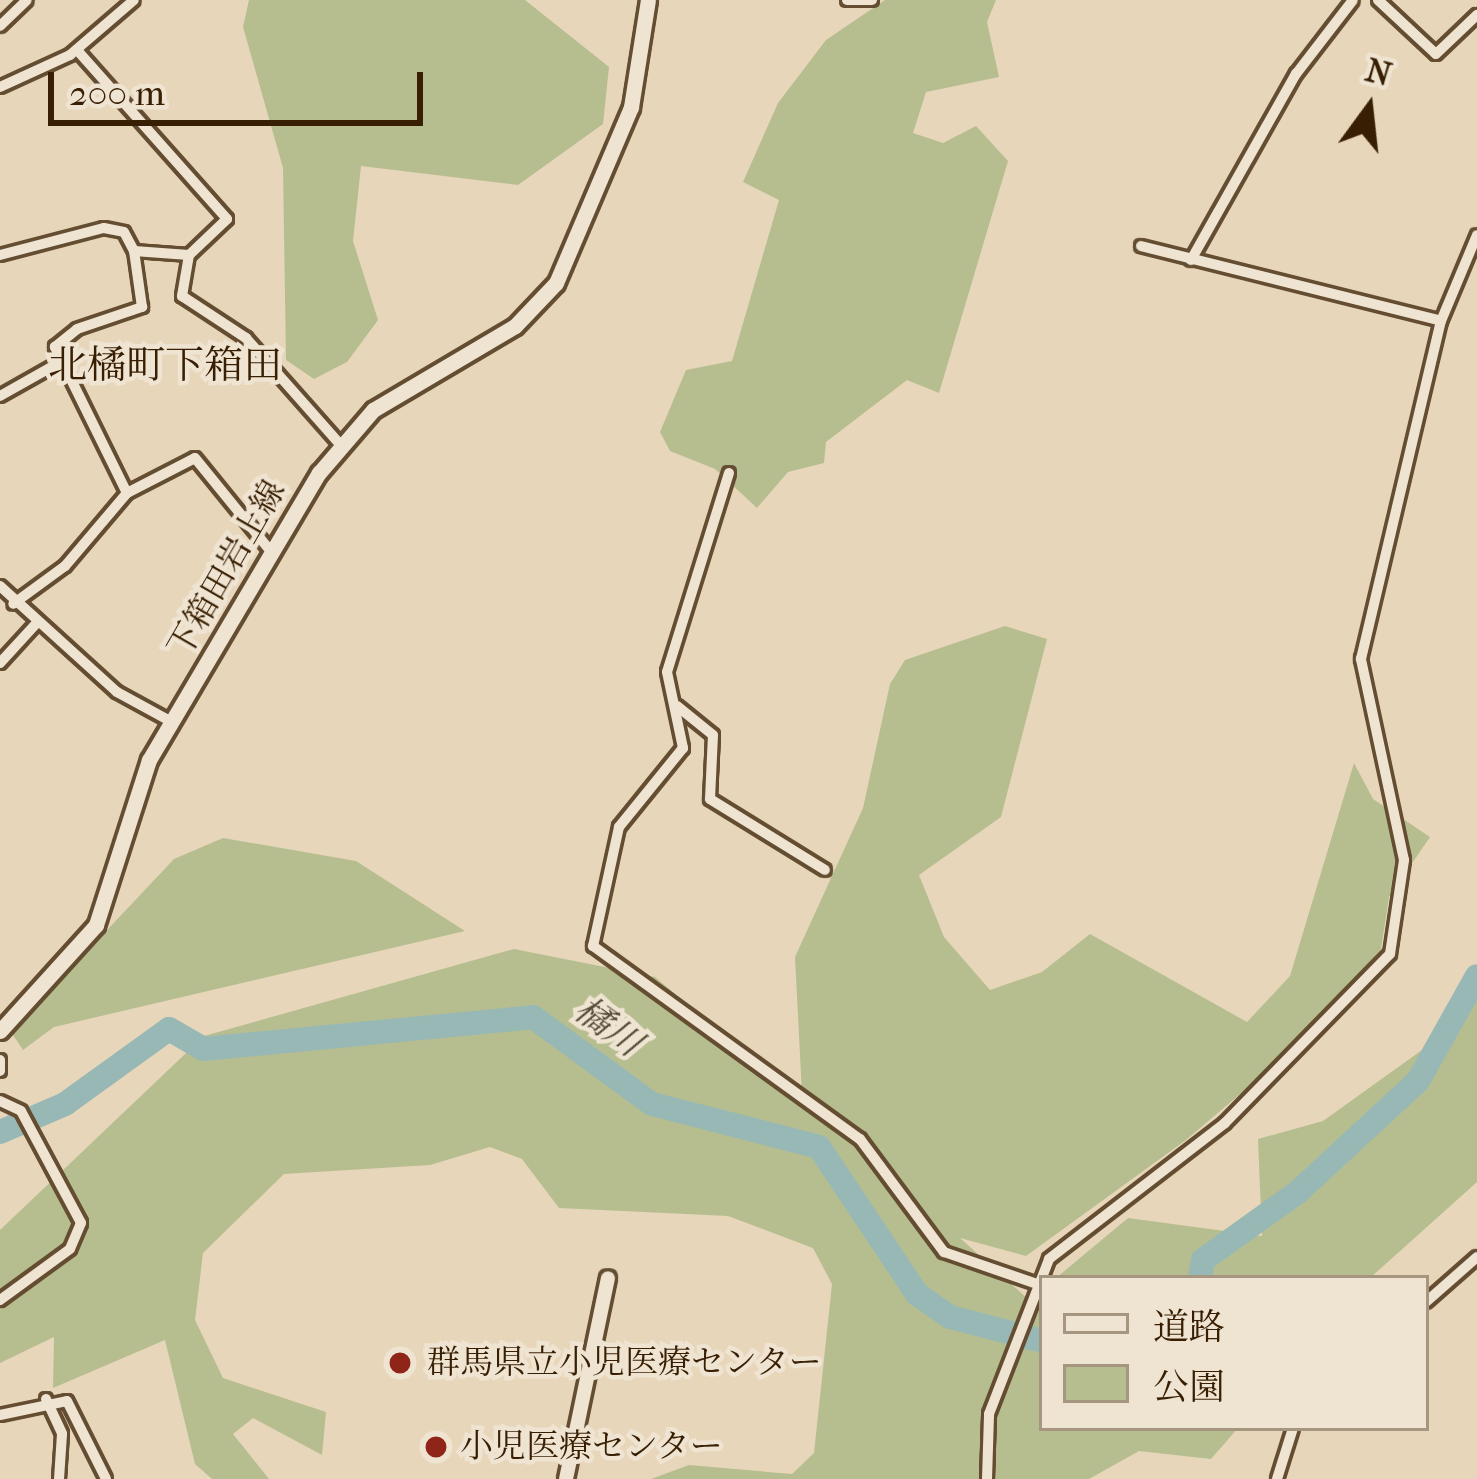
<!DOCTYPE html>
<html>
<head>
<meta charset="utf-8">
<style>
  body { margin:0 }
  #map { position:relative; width:1477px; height:1479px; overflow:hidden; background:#e7d6ba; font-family:"IM FELL French Canon","Noto Serif JP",serif }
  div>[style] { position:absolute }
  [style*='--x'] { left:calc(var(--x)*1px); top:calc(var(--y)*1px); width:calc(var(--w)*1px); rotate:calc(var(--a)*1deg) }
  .green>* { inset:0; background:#b6be90 }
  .river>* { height:24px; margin:-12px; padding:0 12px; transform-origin:12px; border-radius:12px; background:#97b8b5 }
  .roads { filter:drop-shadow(3px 0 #644d31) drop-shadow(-3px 0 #644d31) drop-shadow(0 3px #644d31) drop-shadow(0 -3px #644d31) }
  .minor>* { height:10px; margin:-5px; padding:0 5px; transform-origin:5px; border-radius:5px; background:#efe4d2 }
  .tertiary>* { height:14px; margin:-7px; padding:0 7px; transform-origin:7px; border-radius:7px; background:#efe4d2 }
  .secondary>* { height:15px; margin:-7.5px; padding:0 7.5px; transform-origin:7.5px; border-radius:7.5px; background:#efe4d2 }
  .dots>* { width:33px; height:33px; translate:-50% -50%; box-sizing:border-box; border:6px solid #efe4d2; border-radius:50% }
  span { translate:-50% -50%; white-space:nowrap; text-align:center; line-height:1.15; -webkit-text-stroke:9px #efe4d2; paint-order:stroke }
  .street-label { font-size:33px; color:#381f03 }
  .poi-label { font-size:33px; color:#381f03 }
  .left { translate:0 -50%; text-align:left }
  .water-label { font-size:36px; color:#544d38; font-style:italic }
  .quarter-label { font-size:39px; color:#381f03 }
  .legend { position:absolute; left:1039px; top:1275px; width:390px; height:156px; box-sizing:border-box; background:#efe4d2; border:3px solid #a6957f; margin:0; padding:15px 21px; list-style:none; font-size:36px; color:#381f03 }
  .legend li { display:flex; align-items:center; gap:24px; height:60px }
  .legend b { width:60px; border:3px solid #a6957f }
  .north { position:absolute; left:1309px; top:48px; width:120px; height:120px; -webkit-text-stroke:9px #efe4d2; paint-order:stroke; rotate:15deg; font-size:33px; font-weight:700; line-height:48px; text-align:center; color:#381f03 }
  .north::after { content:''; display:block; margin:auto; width:42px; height:54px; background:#381f03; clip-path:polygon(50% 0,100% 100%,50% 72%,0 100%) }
  .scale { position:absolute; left:48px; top:72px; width:375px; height:54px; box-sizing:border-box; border:6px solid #381f03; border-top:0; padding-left:15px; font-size:36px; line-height:42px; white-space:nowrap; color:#381f03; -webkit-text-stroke:9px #efe4d2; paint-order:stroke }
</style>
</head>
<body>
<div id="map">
  <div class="green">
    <div style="clip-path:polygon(249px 0,525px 0,609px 67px,603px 124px,518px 185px,361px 166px,353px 241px,378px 320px,347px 362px,314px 379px,286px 360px,283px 168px,243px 27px)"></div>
    <div style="clip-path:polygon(885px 0,996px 0,987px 22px,999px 77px,926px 92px,913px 133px,943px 143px,976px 126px,1008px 161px,939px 393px,907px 380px,826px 442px,824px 463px,788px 472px,757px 508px,715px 469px,670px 451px,660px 432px,686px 370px,732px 361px,779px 200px,743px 182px,778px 103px,826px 40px)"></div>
    <div style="clip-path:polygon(1005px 626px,1047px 639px,1001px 817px,919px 875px,944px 937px,990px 990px,1042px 972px,1090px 934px,1247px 1022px,1290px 976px,1354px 763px,1373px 799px,1430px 837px,1389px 897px,1381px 949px,1319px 1027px,1186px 1140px,1026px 1256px,960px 1238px,1029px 1300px,1042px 1290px,1042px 1428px,1238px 1428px,1211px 1459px,1139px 1451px,1089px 1479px,651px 1479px,689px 1465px,792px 1474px,814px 1453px,832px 1284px,813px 1248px,728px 1216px,559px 1208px,522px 1159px,490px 1147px,430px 1165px,284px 1174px,203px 1253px,195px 1320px,223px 1378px,326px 1412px,322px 1455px,253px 1418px,233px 1434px,269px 1479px,212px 1479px,195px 1464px,165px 1340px,53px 1388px,54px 1337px,0 1363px,0 1230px,204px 1036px,514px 949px,655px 977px,821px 1117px,802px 1094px,795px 957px,863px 808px,890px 684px,905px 660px)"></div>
    <div style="clip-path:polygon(223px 838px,356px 861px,465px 931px,54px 1027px,23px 1050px,11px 1032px,174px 859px)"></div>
    <div style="clip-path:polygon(1477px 976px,1477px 1182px,1370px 1278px,1056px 1278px,1128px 1218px,1262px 1236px,1258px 1139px,1323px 1121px,1429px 1045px)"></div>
  </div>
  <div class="river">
    <div style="--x:0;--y:1132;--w:71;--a:-23.3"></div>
    <div style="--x:65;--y:1104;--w:128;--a:-35.8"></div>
    <div style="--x:169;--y:1029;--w:39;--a:30"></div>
    <div style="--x:203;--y:1049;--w:332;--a:-5.5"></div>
    <div style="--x:533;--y:1017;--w:147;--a:36.2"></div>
    <div style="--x:652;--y:1104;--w:172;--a:14.4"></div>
    <div style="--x:819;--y:1147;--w:177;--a:56.3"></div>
    <div style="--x:917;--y:1294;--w:40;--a:34.9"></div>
    <div style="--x:950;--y:1317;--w:95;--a:14.6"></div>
    <div style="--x:1200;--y:1278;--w:18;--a:-81"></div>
    <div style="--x:1203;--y:1260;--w:117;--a:-35.6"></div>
    <div style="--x:1298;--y:1192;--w:163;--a:-42.8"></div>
    <div style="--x:1418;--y:1081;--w:120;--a:-60.7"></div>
  </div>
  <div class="roads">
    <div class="minor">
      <div style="--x:847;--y:0;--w:25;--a:0"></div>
      <div style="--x:1378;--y:0;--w:79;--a:43"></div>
      <div style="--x:1436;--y:54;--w:57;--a:-43.6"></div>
      <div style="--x:0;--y:26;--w:37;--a:-44"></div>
      <div style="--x:77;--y:50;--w:226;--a:48.4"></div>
      <div style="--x:227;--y:219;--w:52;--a:136.5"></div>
      <div style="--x:189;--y:255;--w:42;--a:99.7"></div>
      <div style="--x:182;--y:296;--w:77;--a:33.3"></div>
      <div style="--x:246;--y:338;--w:140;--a:48.5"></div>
      <div style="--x:0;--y:87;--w:77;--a:-24.6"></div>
      <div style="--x:70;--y:55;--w:84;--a:-40.7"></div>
      <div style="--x:1141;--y:246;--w:309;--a:14"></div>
      <div style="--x:0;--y:255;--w:107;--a:-14.6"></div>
      <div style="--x:104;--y:228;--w:20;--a:11"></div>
      <div style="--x:124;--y:232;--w:21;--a:62"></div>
      <div style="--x:134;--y:251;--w:55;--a:4.2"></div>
      <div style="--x:1191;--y:260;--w:214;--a:-60.6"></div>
      <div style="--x:1296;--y:74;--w:93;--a:-52.4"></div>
      <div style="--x:62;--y:361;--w:16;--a:-117"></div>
      <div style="--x:55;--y:347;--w:28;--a:-39"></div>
      <div style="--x:77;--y:329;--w:69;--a:-18.7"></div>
      <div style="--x:142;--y:307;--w:57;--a:-98.1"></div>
      <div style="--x:0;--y:396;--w:71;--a:-29.4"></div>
      <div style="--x:62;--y:361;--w:147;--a:63.8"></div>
      <div style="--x:127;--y:493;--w:96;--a:130.3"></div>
      <div style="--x:65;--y:566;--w:64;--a:143.8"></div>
      <div style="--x:729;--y:473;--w:208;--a:107.3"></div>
      <div style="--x:667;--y:672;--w:78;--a:78.1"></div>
      <div style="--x:683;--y:748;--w:102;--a:129"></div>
      <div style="--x:619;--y:827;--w:122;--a:102.3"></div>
      <div style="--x:593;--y:946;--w:329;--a:35.9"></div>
      <div style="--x:860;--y:1139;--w:141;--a:53.4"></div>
      <div style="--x:944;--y:1252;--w:95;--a:19"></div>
      <div style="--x:127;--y:493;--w:76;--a:-27.2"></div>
      <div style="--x:195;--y:458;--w:117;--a:50.9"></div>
      <div style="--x:0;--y:586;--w:158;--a:42.2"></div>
      <div style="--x:117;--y:692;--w:63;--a:28.6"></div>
      <div style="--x:0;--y:663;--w:52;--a:-47.4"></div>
      <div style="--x:677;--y:706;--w:46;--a:38.9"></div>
      <div style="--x:713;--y:735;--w:64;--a:92.7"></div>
      <div style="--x:710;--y:799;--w:135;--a:31.7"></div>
      <div style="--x:0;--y:1060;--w:11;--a:90"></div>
      <div style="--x:0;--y:1101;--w:23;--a:25"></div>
      <div style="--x:21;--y:1111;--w:127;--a:61.8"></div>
      <div style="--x:81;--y:1223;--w:28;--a:113"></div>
      <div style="--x:70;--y:1249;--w:87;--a:143.9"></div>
      <div style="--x:1426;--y:1302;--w:68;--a:-41.4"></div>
      <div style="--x:46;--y:1399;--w:38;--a:65"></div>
      <div style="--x:62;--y:1434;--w:45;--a:93.8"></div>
      <div style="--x:0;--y:1415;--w:68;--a:-11.8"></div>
      <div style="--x:67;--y:1401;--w:87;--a:63.4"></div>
      <div style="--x:987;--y:1479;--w:65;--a:-88.2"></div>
      <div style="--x:989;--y:1414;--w:166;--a:-68.8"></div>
      <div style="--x:1049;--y:1259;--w:222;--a:-37.7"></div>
      <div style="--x:1225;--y:1123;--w:236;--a:-45.7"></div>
      <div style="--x:1390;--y:954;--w:95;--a:-81.5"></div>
      <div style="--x:1404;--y:860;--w:206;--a:-102.1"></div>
      <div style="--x:1361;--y:659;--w:347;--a:-76.7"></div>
      <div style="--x:1441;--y:321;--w:93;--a:-67.3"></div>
      <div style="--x:1277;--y:1479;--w:53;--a:-72.6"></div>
    </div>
    <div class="tertiary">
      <div style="--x:566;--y:1479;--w:205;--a:-78.2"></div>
    </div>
    <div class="secondary">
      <div style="--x:0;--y:1031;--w:143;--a:-47.8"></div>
      <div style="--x:96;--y:925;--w:173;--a:-72.2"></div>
      <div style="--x:149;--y:760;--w:334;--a:-59.4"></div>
      <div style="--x:319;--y:473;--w:83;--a:-49.4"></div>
      <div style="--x:373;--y:410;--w:165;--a:-30.6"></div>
      <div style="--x:515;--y:326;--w:59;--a:-46.4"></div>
      <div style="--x:556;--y:283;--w:191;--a:-66.9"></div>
      <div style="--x:631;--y:107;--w:108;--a:-81"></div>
    </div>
  </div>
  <div class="dots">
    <div style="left:400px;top:1363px;background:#8f2418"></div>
    <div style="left:436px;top:1447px;background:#8f2418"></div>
  </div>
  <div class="street-label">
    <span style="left:227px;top:569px;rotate:-60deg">下箱田岩上線</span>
  </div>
  <div class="poi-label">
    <span class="left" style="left:427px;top:1363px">群馬県立小児医療センター</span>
    <span class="left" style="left:460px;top:1447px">小児医療センター</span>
  </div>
  <div class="water-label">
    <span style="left:608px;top:1027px;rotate:36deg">橘川</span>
  </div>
  <div class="quarter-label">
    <span style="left:165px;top:365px">北橘町下箱田</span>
  </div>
  <ul class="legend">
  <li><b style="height:15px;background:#efe4d2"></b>道路</li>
  <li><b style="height:33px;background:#b6be90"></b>公園</li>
  </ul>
  <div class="north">N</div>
  <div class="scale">200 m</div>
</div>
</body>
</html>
